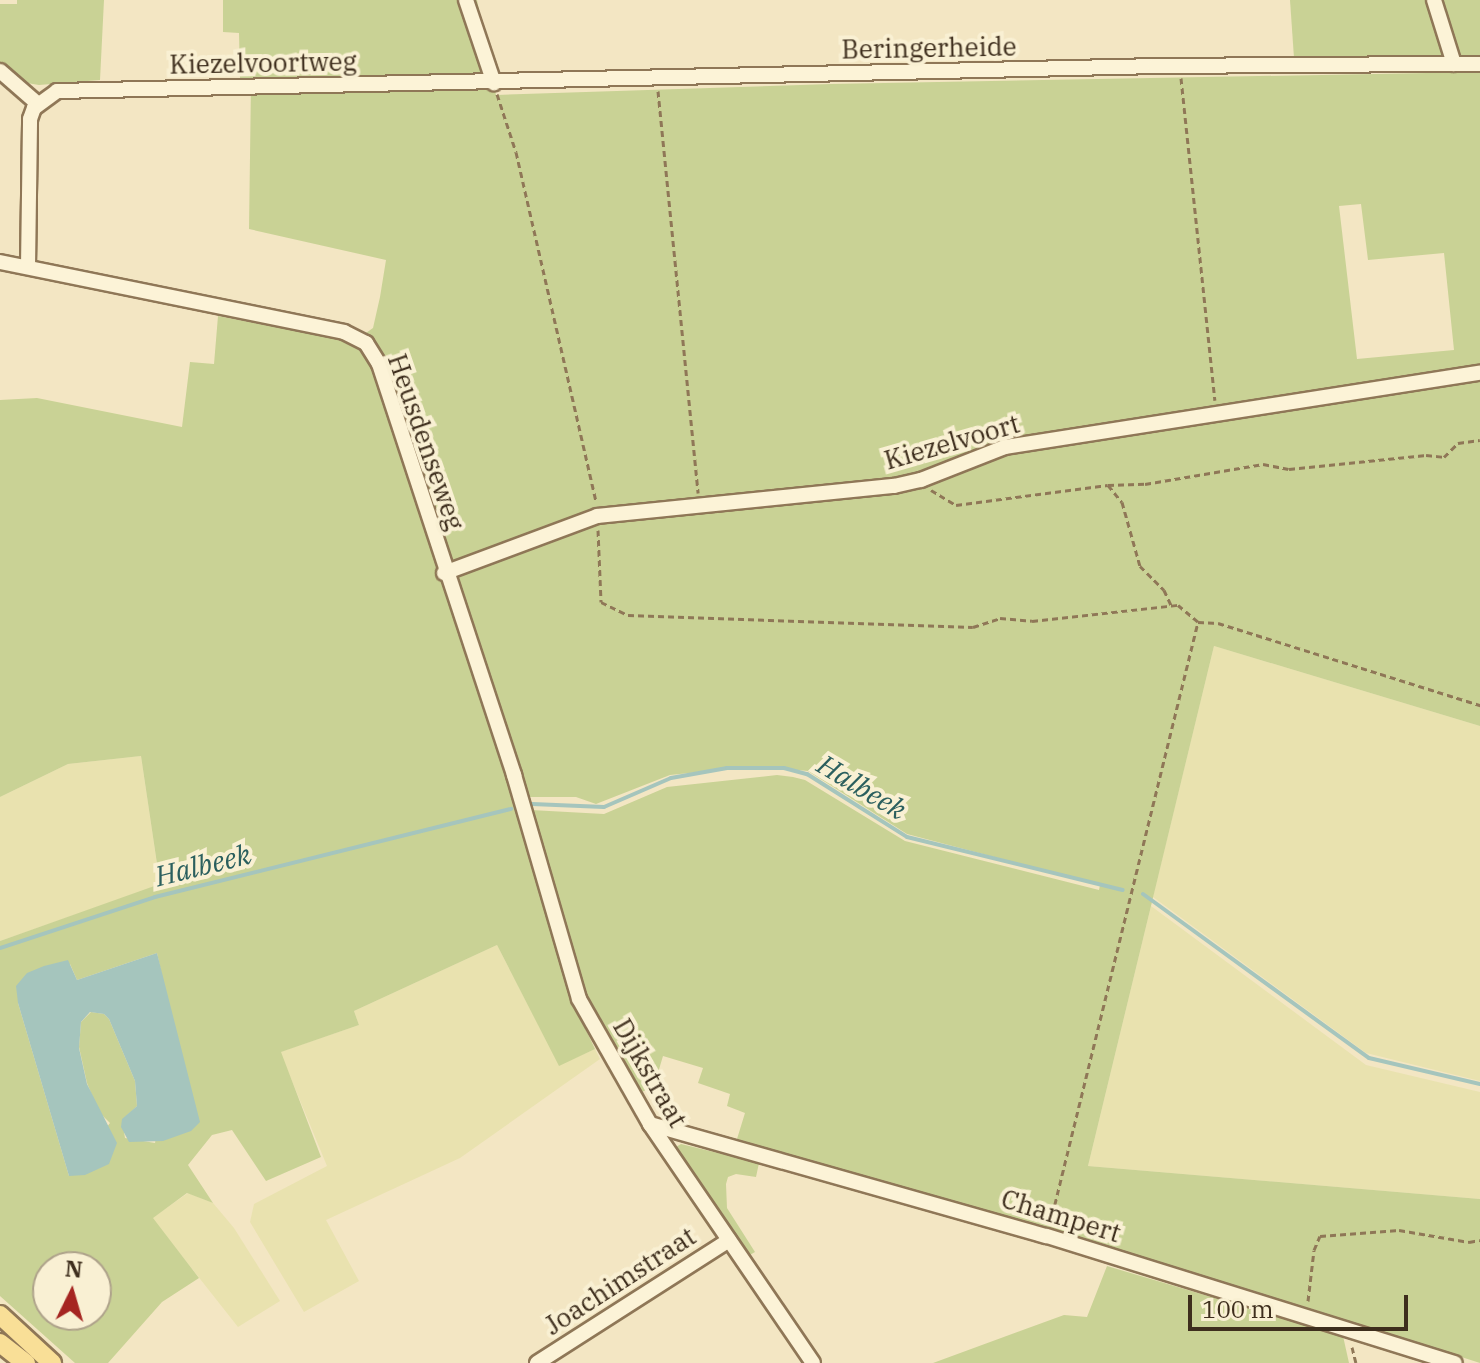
<!DOCTYPE html>
<html>
<head>
<meta charset="utf-8">
<style>
  body { margin:0 }
  #map { position:relative; width:1480px; height:1363px; overflow:hidden; background:#f3e6c3; font-family:"IBM Plex Serif",serif }
  div>[style] { position:absolute }
  [style*='--x'] { left:calc(var(--x)*1px); top:calc(var(--y)*1px); width:calc(var(--w)*1px); rotate:calc(var(--a)*1deg) }
  .farmland>* { inset:0; background:#e9e2af }
  .green>* { inset:0; background:#c9d295 }
  .water>* { inset:0; background:#a5c5bd }
  .stream>* { height:4px; margin:-2px; padding:0 2px; transform-origin:2px; border-radius:2px; background:#a5c5bd }
  .path>* { height:3px; margin-top:-1.5px; transform-origin:0; background:repeating-linear-gradient(90deg,#8f7757 0 6px,transparent 0 10px) }
  .roads { filter:drop-shadow(2px 0 #8f7757) drop-shadow(-2px 0 #8f7757) drop-shadow(0 2px #8f7757) drop-shadow(0 -2px #8f7757) }
  .minor>* { height:14px; margin:-7px; padding:0 7px; transform-origin:7px; border-radius:7px; background:#fcf3d7 }
  .major>* { height:18px; margin:-9px; padding:0 9px; transform-origin:9px; border-radius:9px; background:#f9df97 }
  span { translate:-50% -50%; white-space:nowrap; text-align:center; line-height:1.15; -webkit-text-stroke:8px #f9f0d3; paint-order:stroke }
  .street-label { font-size:26px; color:#3e2e1d }
  .water-label { font-size:28px; color:#2b5f5e; font-style:italic }
  .north { position:absolute; left:32px; top:1251px; width:80px; height:80px; box-sizing:border-box; background:#f9f0d3; border:2px solid #aea28a; border-radius:50%; rotate:5deg; font-size:22px; font-weight:700; line-height:32px; text-align:center; color:#3e2e1d }
  .north::after { content:''; display:block; margin:auto; width:28px; height:36px; background:#a52521; clip-path:polygon(50% 0,100% 100%,50% 72%,0 100%) }
  .scale { position:absolute; left:1188px; top:1295px; width:220px; height:36px; box-sizing:border-box; border:4px solid #3e2e1d; border-top:0; padding-left:10px; font-size:24px; line-height:28px; white-space:nowrap; color:#3e2e1d; -webkit-text-stroke:6px #f9f0d3; paint-order:stroke }
</style>
</head>
<body>
<div id="map">
  <div class="farmland">
    <div style="clip-path:polygon(1214px 646px,1480px 726px,1480px 1081px,1366px 1053px,1153px 897px)"></div>
    <div style="clip-path:polygon(141px 756px,160px 885px,0 941px,0 797px,68px 764px)"></div>
    <div style="clip-path:polygon(1151px 906px,1366px 1065px,1480px 1092px,1480px 1199px,1088px 1166px)"></div>
    <div style="clip-path:polygon(497px 945px,559px 1065px,595px 1049px,600px 1059px,460px 1158px,326px 1220px,359px 1281px,304px 1312px,250px 1222px,254px 1204px,327px 1166px,280px 1052px,359px 1025px,354px 1011px)"></div>
    <div style="clip-path:polygon(188px 1193px,213px 1203px,234px 1228px,280px 1301px,238px 1327px,152px 1218px)"></div>
  </div>
  <div class="green">
    <div style="clip-path:polygon(17px 0,104px 0,100px 80px,39px 85px,21px 82px,0 65px,0 4px,17px 4px)"></div>
    <div style="clip-path:polygon(evenodd,223px 0,477px 0,496px 95px,831px 84px,1480px 72px,1480px 726px,1214px 646px,1088px 1166px,1480px 1199px,1480px 1363px,1312px 1309px,737px 1139px,745px 1113px,727px 1106px,730px 1094px,698px 1083px,703px 1068px,663px 1056px,654px 1086px,638px 1094px,600px 1020px,585px 1028px,595px 1049px,559px 1066px,497px 945px,354px 1011px,359px 1025px,281px 1052px,321px 1157px,266px 1181px,232px 1130px,212px 1135px,188px 1165px,213px 1203px,187px 1193px,153px 1218px,199px 1278px,162px 1302px,108px 1363px,75px 1363px,0 1296px,0 941px,160px 884px,141px 756px,68px 764px,0 797px,0 400px,37px 398px,182px 427px,190px 362px,214px 364px,218px 316px,353px 342px,373px 328px,380px 297px,386px 260px,249px 229px,251px 83px,240px 79px,239px 33px,223px 32px,223px 0,1361px 204px,1368px 260px,1444px 253px,1454px 350px,1357px 359px,1339px 206px,1361px 204px,223px 0,758px 766px,808px 771px,907px 834px,1100px 885px,1099px 890px,905px 841px,805px 780px,793px 777px,777px 775px,667px 787px,604px 814px,531px 810px,530px 797px,576px 797px,596px 804px,670px 775px,758px 766px,223px 0,157px 953px,175px 1034px,155px 1143px,125px 1138px,122px 1120px,137px 1106px,135px 1081px,109px 1019px,104px 1014px,91px 1012px,81px 1022px,79px 1047px,87px 1083px,99px 1112px,110px 1123px,69px 1176px,18px 1003px,70px 964px,77px 980px,157px 953px,223px 0,48px 1267px,96px 1267px,96px 1315px,48px 1315px,48px 1267px)"></div>
    <div style="clip-path:polygon(1290px 0,1480px 0,1480px 57px,1294px 58px)"></div>
    <div style="clip-path:polygon(681px 1144px,759px 1163px,756px 1177px,736px 1174px,728px 1177px,726px 1184px,727px 1208px,755px 1252px,748px 1256px,679px 1155px,676px 1147px)"></div>
    <div style="clip-path:polygon(1107px 1266px,1343px 1336px,1349px 1363px,933px 1363px,1064px 1315px,1087px 1317px)"></div>
  </div>
  <div class="water">
    <div style="clip-path:polygon(157px 953px,200px 1122px,191px 1131px,163px 1141px,129px 1142px,121px 1127px,122px 1119px,137px 1106px,135px 1081px,109px 1019px,104px 1014px,90px 1012px,81px 1022px,79px 1048px,87px 1084px,117px 1143px,109px 1164px,85px 1175px,69px 1176px,18px 1003px,16px 986px,27px 973px,44px 966px,68px 960px,77px 980px)"></div>
  </div>
  <div class="stream">
    <div style="--x:532;--y:804;--w:72;--a:2.4"></div>
    <div style="--x:604;--y:807;--w:73;--a:-23.4"></div>
    <div style="--x:671;--y:778;--w:57;--a:-10.1"></div>
    <div style="--x:727;--y:768;--w:57;--a:0"></div>
    <div style="--x:784;--y:768;--w:24;--a:15"></div>
    <div style="--x:807;--y:774;--w:118;--a:32.2"></div>
    <div style="--x:907;--y:837;--w:222;--a:13.8"></div>
    <div style="--x:1143;--y:894;--w:279;--a:36"></div>
    <div style="--x:1369;--y:1058;--w:114;--a:13.2"></div>
    <div style="--x:0;--y:948;--w:163;--a:-18.2"></div>
    <div style="--x:155;--y:897;--w:367;--a:-13.9"></div>
  </div>
  <div class="path">
    <div style="--x:1181;--y:78;--w:324;--a:84"></div>
    <div style="--x:658;--y:91;--w:404;--a:84.3"></div>
    <div style="--x:497;--y:94;--w:61;--a:71.9"></div>
    <div style="--x:516;--y:152;--w:359;--a:77.1"></div>
    <div style="--x:1108;--y:485;--w:22;--a:51"></div>
    <div style="--x:1122;--y:502;--w:66;--a:74.3"></div>
    <div style="--x:1140;--y:566;--w:34;--a:45"></div>
    <div style="--x:1164;--y:590;--w:17;--a:65"></div>
    <div style="--x:931;--y:490;--w:29;--a:31"></div>
    <div style="--x:956;--y:505;--w:153;--a:-7.5"></div>
    <div style="--x:1108;--y:485;--w:37;--a:-2"></div>
    <div style="--x:1145;--y:484;--w:120;--a:-9.6"></div>
    <div style="--x:1263;--y:464;--w:26;--a:11"></div>
    <div style="--x:1289;--y:469;--w:138;--a:-5.8"></div>
    <div style="--x:1426;--y:455;--w:18;--a:6"></div>
    <div style="--x:1444;--y:457;--w:20;--a:-45"></div>
    <div style="--x:1458;--y:443;--w:22;--a:-8"></div>
    <div style="--x:598;--y:530;--w:72;--a:87.6"></div>
    <div style="--x:601;--y:602;--w:30;--a:26"></div>
    <div style="--x:628;--y:615;--w:345;--a:2"></div>
    <div style="--x:973;--y:627;--w:28;--a:-18"></div>
    <div style="--x:1000;--y:618;--w:32;--a:5"></div>
    <div style="--x:1032;--y:621;--w:147;--a:-6.3"></div>
    <div style="--x:1178;--y:605;--w:26;--a:40"></div>
    <div style="--x:1198;--y:622;--w:20;--a:3"></div>
    <div style="--x:1218;--y:623;--w:275;--a:17.4"></div>
    <div style="--x:1050;--y:1224;--w:620;--a:-76.19"></div>
    <div style="--x:1308;--y:1301;--w:51;--a:-83.3"></div>
    <div style="--x:1314;--y:1250;--w:15;--a:-67"></div>
    <div style="--x:1320;--y:1236;--w:79;--a:-4.3"></div>
    <div style="--x:1399;--y:1230;--w:71;--a:9.7"></div>
    <div style="--x:1469;--y:1242;--w:11;--a:-10"></div>
    <div style="--x:1352;--y:1347;--w:16;--a:76"></div>
  </div>
  <div class="roads">
    <div class="minor">
      <div style="--x:466;--y:0;--w:88;--a:71.4"></div>
      <div style="--x:1434;--y:0;--w:67;--a:72.6"></div>
      <div style="--x:0;--y:71;--w:50;--a:41"></div>
      <div style="--x:0;--y:262;--w:351;--a:11.5"></div>
      <div style="--x:344;--y:332;--w:25;--a:27"></div>
      <div style="--x:366;--y:343;--w:25;--a:58"></div>
      <div style="--x:379;--y:364;--w:433;--a:71.8"></div>
      <div style="--x:514;--y:775;--w:233;--a:73.8"></div>
      <div style="--x:579;--y:999;--w:144;--a:60.4"></div>
      <div style="--x:650;--y:1124;--w:289;--a:55.7"></div>
      <div style="--x:28;--y:267;--w:148;--a:-89.2"></div>
      <div style="--x:30;--y:119;--w:12;--a:-70"></div>
      <div style="--x:34;--y:108;--w:29;--a:-36"></div>
      <div style="--x:57;--y:91;--w:1098;--a:-1.3"></div>
      <div style="--x:1155;--y:66;--w:325;--a:-0.4"></div>
      <div style="--x:444;--y:573;--w:163;--a:-20.4"></div>
      <div style="--x:597;--y:516;--w:299;--a:-5.8"></div>
      <div style="--x:894;--y:486;--w:28;--a:-13"></div>
      <div style="--x:921;--y:480;--w:90;--a:-21.4"></div>
      <div style="--x:1005;--y:447;--w:481;--a:-8.9"></div>
      <div style="--x:650;--y:1124;--w:412;--a:15.8"></div>
      <div style="--x:1047;--y:1236;--w:427;--a:17.3"></div>
      <div style="--x:537;--y:1363;--w:228;--a:-32.6"></div>
    </div>
    <div class="major">
      <div style="--x:0;--y:1315;--w:71;--a:42.7"></div>
      <div style="--x:0;--y:1343;--w:33;--a:38"></div>
    </div>
  </div>
  <div class="street-label">
    <span style="left:929px;top:48px;rotate:-1deg">Beringerheide</span>
    <span style="left:263px;top:63px;rotate:-1deg">Kiezelvoortweg</span>
    <span style="left:426px;top:442px;rotate:71deg">Heusdenseweg</span>
    <span style="left:952px;top:442px;rotate:-16deg">Kiezelvoort</span>
    <span style="left:650px;top:1073px;rotate:60deg">Dijkstraat</span>
    <span style="left:1061px;top:1216px;rotate:17deg">Champert</span>
    <span style="left:620px;top:1281px;rotate:-33deg">Joachimstraat</span>
  </div>
  <div class="water-label">
    <span style="left:862px;top:787px;rotate:31deg">Halbeek</span>
    <span style="left:203px;top:865px;rotate:-14deg">Halbeek</span>
  </div>
  <div class="north">N</div>
  <div class="scale">100 m</div>
</div>
</body>
</html>
